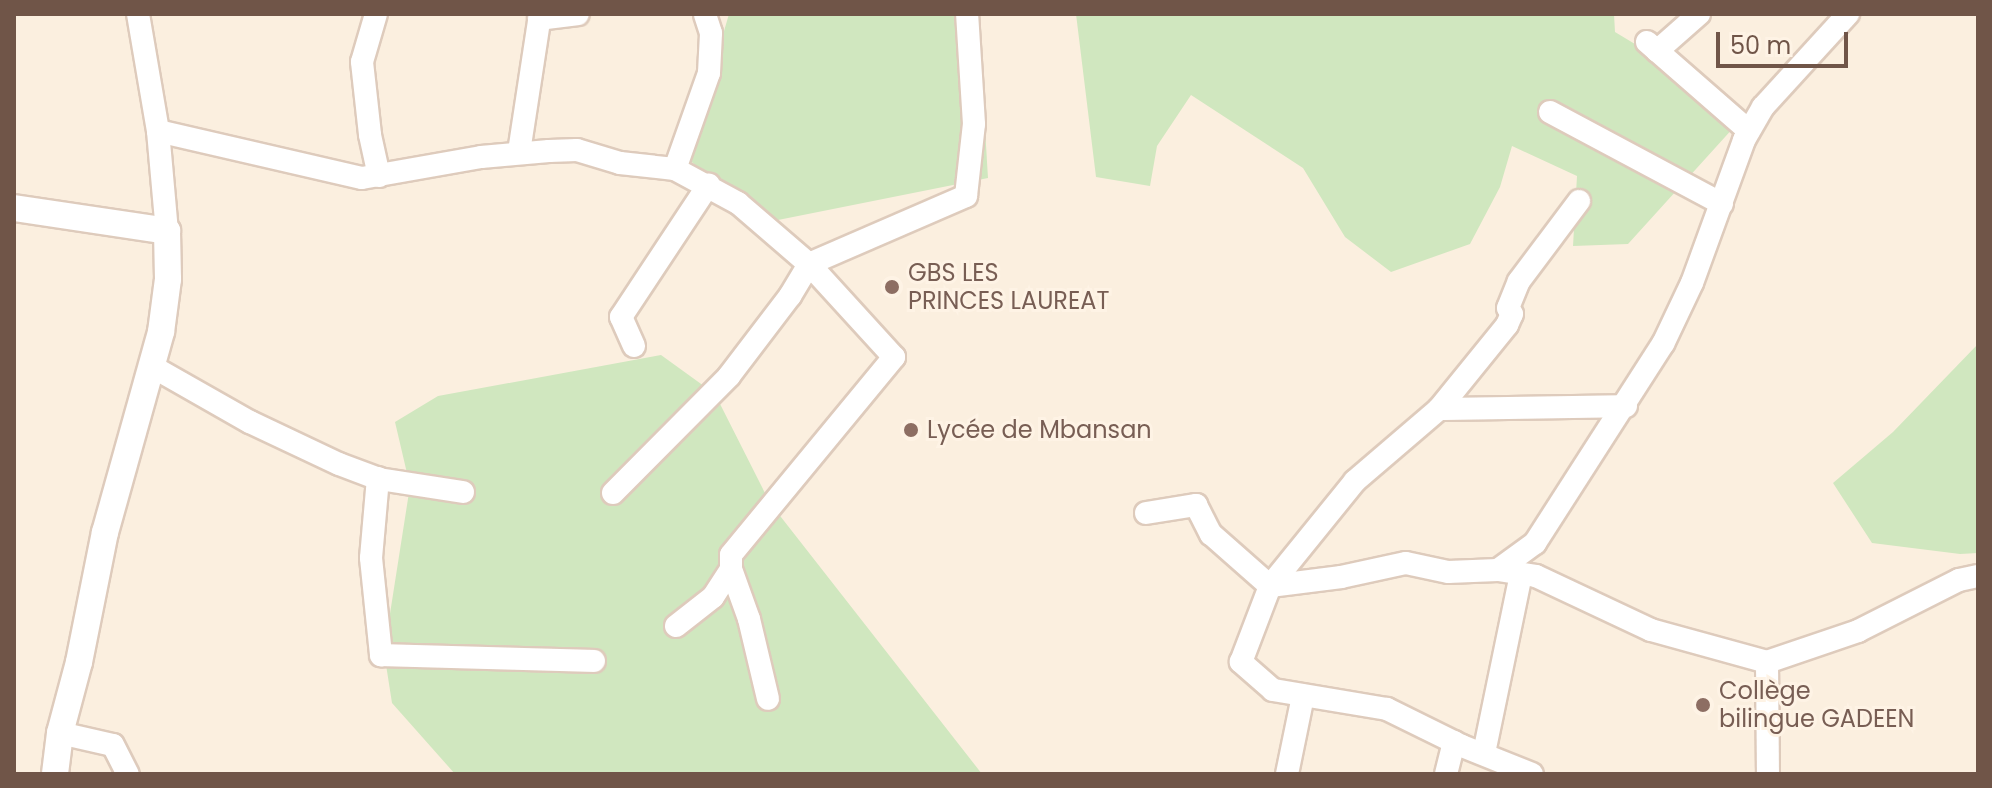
<!DOCTYPE html>
<html>
<head>
<meta charset="utf-8">
<style>
  body { margin:0 }
  #map { position:relative; width:1992px; height:788px; overflow:hidden; background:#fbefdf; font-family:Poppins,sans-serif }
  div>[style] { position:absolute }
  [style*='--x'] { left:calc(var(--x)*1px); top:calc(var(--y)*1px); width:calc(var(--w)*1px); rotate:calc(var(--a)*1deg) }
  .green>* { inset:0; background:#d0e7bf }
  .roads { filter:drop-shadow(2px 0 #decbbc) drop-shadow(-2px 0 #decbbc) drop-shadow(0 2px #decbbc) drop-shadow(0 -2px #decbbc) }
  .minor>* { height:22px; margin:-11px; padding:0 11px; transform-origin:11px; border-radius:11px; background:#fff }
  .tertiary>* { height:26px; margin:-13px; padding:0 13px; transform-origin:13px; border-radius:13px; background:#fff }
  .dots>* { width:22px; height:22px; translate:-50% -50%; box-sizing:border-box; border:4px solid #fef3e5; border-radius:50% }
  span { translate:-50% -50%; white-space:nowrap; text-align:center; line-height:1.15; -webkit-text-stroke:6px #fef3e5; paint-order:stroke }
  .education-label { font-size:24px; color:#785e54 }
  .left { translate:0 -50%; text-align:left }
  .frame { position:absolute; inset:0; border:16px solid #705548; pointer-events:none }
  .scale { position:absolute; left:1716px; top:32px; width:132px; height:36px; box-sizing:border-box; border:4px solid #705548; border-top:0; padding-left:10px; font-size:24px; line-height:28px; white-space:nowrap; color:#705548; -webkit-text-stroke:6px #fef3e5; paint-order:stroke }
</style>
</head>
<body>
<div id="map">
  <div class="green">
    <div style="clip-path:polygon(729px 14px,978px 14px,988px 178px,763px 223px,687px 158px)"></div>
    <div style="clip-path:polygon(1076px 14px,1614px 14px,1615px 32px,1688px 76px,1735px 126px,1628px 244px,1573px 246px,1577px 176px,1512px 146px,1500px 187px,1470px 244px,1391px 272px,1345px 237px,1303px 168px,1191px 95px,1157px 146px,1150px 186px,1096px 177px)"></div>
    <div style="clip-path:polygon(1978px 344px,1978px 553px,1960px 554px,1872px 543px,1833px 483px,1893px 432px)"></div>
    <div style="clip-path:polygon(661px 355px,715px 394px,770px 503px,982px 774px,455px 774px,392px 703px,384px 652px,410px 486px,395px 422px,438px 396px)"></div>
  </div>
  <div class="roads">
    <div class="minor">
      <div style="--x:138;--y:14;--w:119;--a:80.3"></div>
      <div style="--x:158;--y:131;--w:100;--a:84.9"></div>
      <div style="--x:376;--y:14;--w:50;--a:106.3"></div>
      <div style="--x:362;--y:62;--w:73;--a:83.7"></div>
      <div style="--x:370;--y:135;--w:42;--a:77.6"></div>
      <div style="--x:539;--y:19;--w:39;--a:-7"></div>
      <div style="--x:1647;--y:42;--w:135;--a:41.1"></div>
      <div style="--x:1657;--y:51;--w:56;--a:-41.4"></div>
      <div style="--x:1550;--y:112;--w:195;--a:28.1"></div>
      <div style="--x:158;--y:131;--w:209;--a:13"></div>
      <div style="--x:362;--y:178;--w:121;--a:-10"></div>
      <div style="--x:481;--y:157;--w:68;--a:-5"></div>
      <div style="--x:549;--y:151;--w:28;--a:-2"></div>
      <div style="--x:577;--y:150;--w:45;--a:16.8"></div>
      <div style="--x:620;--y:163;--w:55;--a:6.2"></div>
      <div style="--x:675;--y:169;--w:72;--a:28.4"></div>
      <div style="--x:738;--y:203;--w:94;--a:40.7"></div>
      <div style="--x:809;--y:264;--w:126;--a:47.6"></div>
      <div style="--x:894;--y:357;--w:256;--a:129.5"></div>
      <div style="--x:731;--y:555;--w:14;--a:90"></div>
      <div style="--x:731;--y:569;--w:53;--a:70.2"></div>
      <div style="--x:749;--y:619;--w:82;--a:76.6"></div>
      <div style="--x:519;--y:152;--w:140;--a:-81.3"></div>
      <div style="--x:675;--y:169;--w:102;--a:-70.5"></div>
      <div style="--x:709;--y:73;--w:40;--a:-87.1"></div>
      <div style="--x:711;--y:33;--w:20;--a:-108"></div>
      <div style="--x:634;--y:346;--w:32;--a:-114"></div>
      <div style="--x:621;--y:317;--w:159;--a:-56.5"></div>
      <div style="--x:153;--y:367;--w:112;--a:29.6"></div>
      <div style="--x:250;--y:422;--w:98;--a:25.3"></div>
      <div style="--x:339;--y:464;--w:43;--a:20.6"></div>
      <div style="--x:379;--y:479;--w:85;--a:8.8"></div>
      <div style="--x:1439;--y:409;--w:187;--a:-0.9"></div>
      <div style="--x:378;--y:478;--w:80;--a:95"></div>
      <div style="--x:371;--y:558;--w:98;--a:84.1"></div>
      <div style="--x:381;--y:655;--w:213;--a:1.6"></div>
      <div style="--x:613;--y:493;--w:165;--a:-45.2"></div>
      <div style="--x:729;--y:376;--w:101;--a:-52.7"></div>
      <div style="--x:790;--y:296;--w:37;--a:-59"></div>
      <div style="--x:809;--y:264;--w:171;--a:-23.4"></div>
      <div style="--x:966;--y:196;--w:72;--a:-83.7"></div>
      <div style="--x:974;--y:124;--w:110;--a:-93.6"></div>
      <div style="--x:1146;--y:513;--w:51;--a:-9.1"></div>
      <div style="--x:1196;--y:505;--w:33;--a:63"></div>
      <div style="--x:1211;--y:534;--w:79;--a:41.4"></div>
      <div style="--x:1270;--y:586;--w:72;--a:-7.2"></div>
      <div style="--x:1341;--y:577;--w:66;--a:-12.2"></div>
      <div style="--x:1406;--y:563;--w:43;--a:12.1"></div>
      <div style="--x:1448;--y:572;--w:50;--a:-2.3"></div>
      <div style="--x:1498;--y:570;--w:46;--a:-36.1"></div>
      <div style="--x:1535;--y:543;--w:237;--a:-57.3"></div>
      <div style="--x:1663;--y:344;--w:68;--a:-64.6"></div>
      <div style="--x:1692;--y:283;--w:152;--a:-70"></div>
      <div style="--x:1744;--y:140;--w:38;--a:-60"></div>
      <div style="--x:1763;--y:107;--w:126;--a:-47.6"></div>
      <div style="--x:1498;--y:570;--w:38;--a:9"></div>
      <div style="--x:1536;--y:576;--w:127;--a:25.2"></div>
      <div style="--x:1651;--y:630;--w:120;--a:15.4"></div>
      <div style="--x:1767;--y:662;--w:96;--a:-18.8"></div>
      <div style="--x:1858;--y:631;--w:113;--a:-26.8"></div>
      <div style="--x:1959;--y:580;--w:19;--a:-12"></div>
      <div style="--x:676;--y:626;--w:47;--a:-38.1"></div>
      <div style="--x:713;--y:597;--w:33;--a:-57"></div>
      <div style="--x:1767;--y:662;--w:112;--a:89.5"></div>
      <div style="--x:60;--y:733;--w:54;--a:12.8"></div>
      <div style="--x:113;--y:745;--w:33;--a:63"></div>
      <div style="--x:1484;--y:753;--w:183;--a:-78.3"></div>
      <div style="--x:1287;--y:774;--w:80;--a:-78.4"></div>
      <div style="--x:1446;--y:774;--w:33;--a:-76"></div>
      <div style="--x:1532;--y:774;--w:75;--a:-158.2"></div>
      <div style="--x:1462;--y:746;--w:84;--a:-153.7"></div>
      <div style="--x:1387;--y:709;--w:116;--a:-170.5"></div>
      <div style="--x:1273;--y:690;--w:43;--a:-138.8"></div>
      <div style="--x:1241;--y:662;--w:81;--a:-69.1"></div>
      <div style="--x:1270;--y:586;--w:135;--a:-51"></div>
      <div style="--x:1355;--y:481;--w:111;--a:-40.6"></div>
      <div style="--x:1439;--y:409;--w:108;--a:-51"></div>
      <div style="--x:1507;--y:325;--w:12;--a:-66"></div>
      <div style="--x:1512;--y:314;--w:7;--a:-124"></div>
      <div style="--x:1508;--y:308;--w:29;--a:-68"></div>
      <div style="--x:1519;--y:281;--w:100;--a:-53.1"></div>
    </div>
    <div class="tertiary">
      <div style="--x:14;--y:208;--w:155;--a:8.5"></div>
      <div style="--x:167;--y:231;--w:48;--a:88.8"></div>
      <div style="--x:168;--y:279;--w:53;--a:97.5"></div>
      <div style="--x:161;--y:332;--w:208;--a:105.6"></div>
      <div style="--x:105;--y:532;--w:133;--a:101.3"></div>
      <div style="--x:79;--y:662;--w:73;--a:105"></div>
      <div style="--x:60;--y:733;--w:41;--a:97"></div>
    </div>
  </div>
  <div class="dots">
    <div style="left:892px;top:287px;background:#8d6e63"></div>
    <div style="left:911px;top:430px;background:#8d6e63"></div>
    <div style="left:1703px;top:705px;background:#8d6e63"></div>
  </div>
  <div class="education-label">
    <span class="left" style="left:908px;top:287px">GBS LES<br>PRINCES LAUREAT</span>
    <span class="left" style="left:927px;top:430px">Lycée de Mbansan</span>
    <span class="left" style="left:1719px;top:705px">Collège<br>bilingue GADEEN</span>
  </div>
  <div class="frame"></div>
  <div class="scale">50 m</div>
</div>
</body>
</html>
